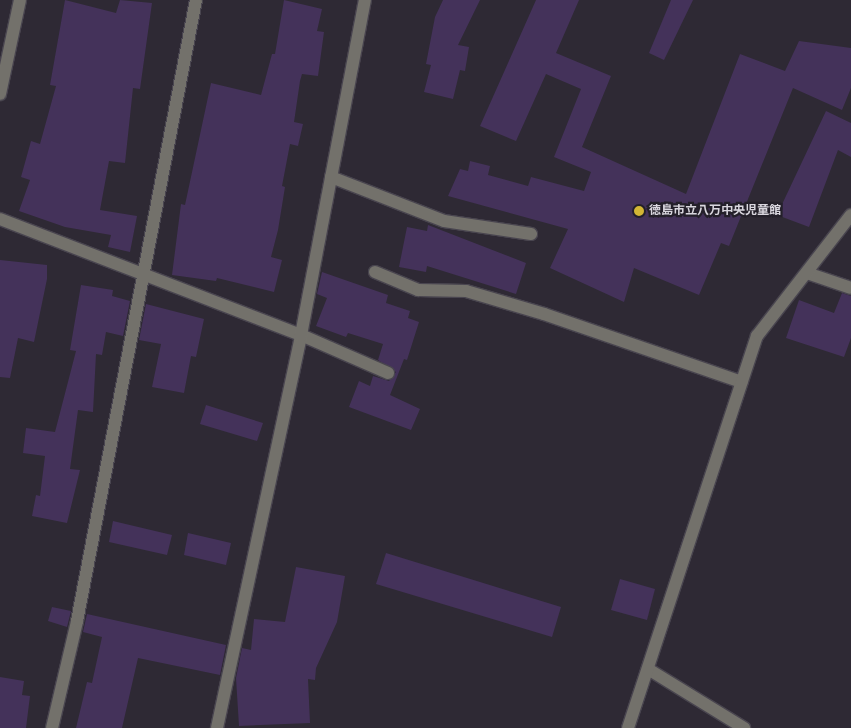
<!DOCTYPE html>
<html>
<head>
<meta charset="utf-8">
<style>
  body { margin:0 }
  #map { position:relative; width:851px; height:728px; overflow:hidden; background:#2e2934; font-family:Arial,"Noto Sans JP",sans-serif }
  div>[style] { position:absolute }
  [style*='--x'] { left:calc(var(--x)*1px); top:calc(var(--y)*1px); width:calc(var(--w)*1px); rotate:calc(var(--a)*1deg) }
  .building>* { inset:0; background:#44325a }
  .roads { filter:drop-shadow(1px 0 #49454f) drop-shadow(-1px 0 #49454f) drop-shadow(0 1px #49454f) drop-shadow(0 -1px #49454f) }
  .minor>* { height:12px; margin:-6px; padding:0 6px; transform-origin:6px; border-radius:6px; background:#73716b }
  .dots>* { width:14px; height:14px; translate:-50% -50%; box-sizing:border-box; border:2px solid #24202a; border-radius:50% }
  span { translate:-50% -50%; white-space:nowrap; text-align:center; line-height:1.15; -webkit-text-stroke:4.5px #24202a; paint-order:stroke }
  .poi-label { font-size:12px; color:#d9d6de; font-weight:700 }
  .left { translate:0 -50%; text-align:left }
</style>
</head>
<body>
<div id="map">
  <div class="building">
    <div style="clip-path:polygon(65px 0,116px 13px,120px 0,152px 3px,140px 89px,133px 88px,125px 163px,109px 161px,100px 210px,137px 216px,130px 252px,108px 247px,111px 235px,65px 227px,19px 211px,30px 180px,21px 177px,31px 141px,40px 144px,56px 86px,50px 85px)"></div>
    <div style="clip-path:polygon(284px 0,322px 9px,317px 31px,324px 32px,318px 76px,302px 74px,300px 81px,294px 122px,303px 124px,298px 146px,290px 144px,282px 186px,285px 187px,278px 230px,271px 257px,282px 260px,274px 292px,217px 278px,216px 281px,172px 275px,181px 204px,185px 205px,211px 83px,261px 95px,272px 54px,275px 54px)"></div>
    <div style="clip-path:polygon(443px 0,480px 0,458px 45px,469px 47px,465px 71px,460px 70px,453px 99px,424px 92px,431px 65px,426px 64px,435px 17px)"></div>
    <div style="clip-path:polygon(536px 0,579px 0,556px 53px,611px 76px,582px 147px,686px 194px,740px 54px,785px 71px,799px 41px,851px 48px,851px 88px,842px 110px,793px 88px,729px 246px,721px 243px,699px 295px,634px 268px,624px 302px,550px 268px,568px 229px,448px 196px,460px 169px,468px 171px,470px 161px,490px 166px,488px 175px,528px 186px,531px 177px,584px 191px,591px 172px,554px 157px,581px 89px,546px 74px,516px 141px,480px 126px)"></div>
    <div style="clip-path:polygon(671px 0,693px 0,664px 60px,649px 53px)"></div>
    <div style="clip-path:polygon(826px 111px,851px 123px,851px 157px,838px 150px,809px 227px,777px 215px)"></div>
    <div style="clip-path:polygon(428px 225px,526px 263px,516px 294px,427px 266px,426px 272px,399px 267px,407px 227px,427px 231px)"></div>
    <div style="clip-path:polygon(0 260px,47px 265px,47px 279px,34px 342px,18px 338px,10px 378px,0 377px)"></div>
    <div style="clip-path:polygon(322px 272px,388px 295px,386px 303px,410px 311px,408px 318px,419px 322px,407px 360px,404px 359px,390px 395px,420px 409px,411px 430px,349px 407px,359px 381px,370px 386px,373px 376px,389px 381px,396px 372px,378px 360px,383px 344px,348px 333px,346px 337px,316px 326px,327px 298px,317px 294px)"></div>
    <div style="clip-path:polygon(81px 285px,113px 290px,112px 296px,130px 301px,123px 336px,106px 332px,102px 355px,96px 354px,93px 412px,78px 410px,70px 469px,80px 470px,67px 523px,32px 516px,36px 495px,40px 496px,45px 456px,23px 453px,26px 428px,55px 432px,76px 351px,70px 350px)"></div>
    <div style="clip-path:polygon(842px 293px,851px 296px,851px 338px,844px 357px,786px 338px,799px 300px,834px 313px)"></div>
    <div style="clip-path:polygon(146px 304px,204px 319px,196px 357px,191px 356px,184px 393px,152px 387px,161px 344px,139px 340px)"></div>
    <div style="clip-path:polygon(206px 405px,263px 423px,257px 441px,200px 424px)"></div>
    <div style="clip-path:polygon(113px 521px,172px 535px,167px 555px,109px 542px)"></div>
    <div style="clip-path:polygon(188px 533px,231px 543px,226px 565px,184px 555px)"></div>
    <div style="clip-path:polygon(386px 553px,561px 607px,552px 637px,376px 584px)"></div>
    <div style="clip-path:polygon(296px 567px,345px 576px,337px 622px,316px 668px,315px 680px,308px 679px,310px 723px,239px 726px,236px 678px,242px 648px,251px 650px,254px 619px,285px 622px)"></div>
    <div style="clip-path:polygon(620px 579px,655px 589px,647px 620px,611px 610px)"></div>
    <div style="clip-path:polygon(52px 607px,71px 611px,67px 627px,48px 621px)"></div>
    <div style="clip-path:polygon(87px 614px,226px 645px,220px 675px,138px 658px,122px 728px,76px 728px,87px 682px,92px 683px,102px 637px,83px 632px)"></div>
    <div style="clip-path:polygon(0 677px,24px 681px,22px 695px,30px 696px,26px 728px,0 728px)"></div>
  </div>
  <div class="roads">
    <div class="minor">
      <div style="--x:0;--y:94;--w:96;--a:-78"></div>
      <div style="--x:331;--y:177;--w:121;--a:21.3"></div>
      <div style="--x:444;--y:221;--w:88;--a:8.5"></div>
      <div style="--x:0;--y:219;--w:323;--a:21.1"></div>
      <div style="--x:301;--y:335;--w:95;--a:23.6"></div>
      <div style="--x:375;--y:272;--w:47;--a:22.7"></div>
      <div style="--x:418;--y:290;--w:48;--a:1.2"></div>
      <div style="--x:466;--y:291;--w:81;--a:16.4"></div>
      <div style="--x:544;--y:314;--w:209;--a:19"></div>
      <div style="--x:807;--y:273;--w:46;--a:18.8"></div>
      <div style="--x:648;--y:669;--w:113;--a:31.6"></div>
      <div style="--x:52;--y:728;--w:110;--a:-76.8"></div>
      <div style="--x:77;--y:621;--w:632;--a:-79.15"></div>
      <div style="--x:217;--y:728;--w:402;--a:-77.9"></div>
      <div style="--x:301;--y:335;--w:341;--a:-79.2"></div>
      <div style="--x:628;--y:728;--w:413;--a:-71.8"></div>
      <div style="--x:757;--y:336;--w:153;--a:-52.2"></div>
    </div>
  </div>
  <div class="dots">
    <div style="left:639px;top:211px;background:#d3b635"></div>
  </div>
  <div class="poi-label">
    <span class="left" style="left:649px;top:211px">徳島市立八万中央児童館</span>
  </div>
</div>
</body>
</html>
